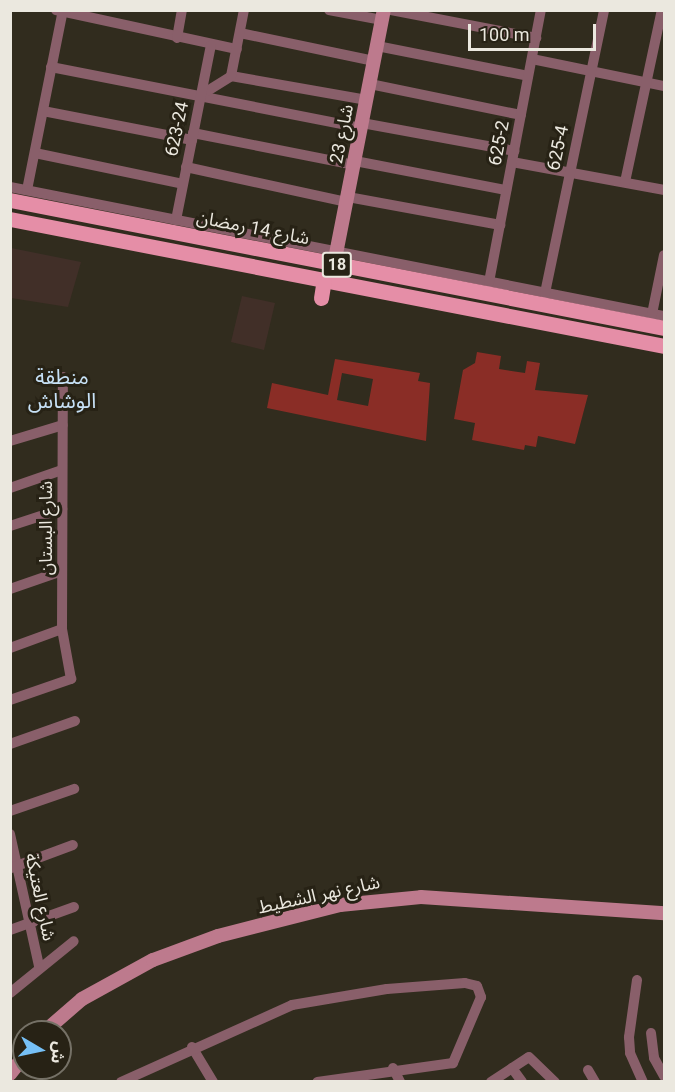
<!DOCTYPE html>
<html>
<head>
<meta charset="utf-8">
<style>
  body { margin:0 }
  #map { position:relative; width:675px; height:1092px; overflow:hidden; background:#312c1e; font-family:Roboto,"Noto Sans Arabic",sans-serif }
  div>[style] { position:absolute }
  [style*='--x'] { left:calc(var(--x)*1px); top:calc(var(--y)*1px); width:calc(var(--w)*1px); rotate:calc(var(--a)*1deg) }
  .education>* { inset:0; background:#412f28 }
  .building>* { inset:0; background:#8a2d26 }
  .street>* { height:10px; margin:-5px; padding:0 5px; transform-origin:5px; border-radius:5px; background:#895f6a }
  .secondary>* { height:14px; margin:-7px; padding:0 7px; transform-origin:7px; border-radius:7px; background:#bd7a8d }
  .primary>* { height:15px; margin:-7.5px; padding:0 7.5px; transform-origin:7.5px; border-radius:7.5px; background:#e58ea7 }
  span { translate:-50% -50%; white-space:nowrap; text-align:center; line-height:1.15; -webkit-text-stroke:6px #272215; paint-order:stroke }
  .shield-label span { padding:2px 4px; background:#272215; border:2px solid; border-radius:4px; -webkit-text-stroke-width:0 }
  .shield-label { font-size:16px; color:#ebe8df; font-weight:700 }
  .street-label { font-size:18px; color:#ebe8df }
  .quarter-label { font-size:21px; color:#c7e1f6 }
  .frame { position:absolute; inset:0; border:12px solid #ebe8df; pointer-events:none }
  .north { position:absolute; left:12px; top:1020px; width:60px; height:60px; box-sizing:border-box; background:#272215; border:2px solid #757166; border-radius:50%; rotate:99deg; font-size:16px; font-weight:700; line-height:24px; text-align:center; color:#ebe8df }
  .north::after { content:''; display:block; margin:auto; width:21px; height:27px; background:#76c0f6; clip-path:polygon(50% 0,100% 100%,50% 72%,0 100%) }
  .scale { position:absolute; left:468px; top:24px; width:128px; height:27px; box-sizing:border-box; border:3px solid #ebe8df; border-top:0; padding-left:8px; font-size:18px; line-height:21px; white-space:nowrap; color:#ebe8df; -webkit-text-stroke:4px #272215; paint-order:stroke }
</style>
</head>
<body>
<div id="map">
  <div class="education">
    <div style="clip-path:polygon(11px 248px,81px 262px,68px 307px,11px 298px)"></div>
    <div style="clip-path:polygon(242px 296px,275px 303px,264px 350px,231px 342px)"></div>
  </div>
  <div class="building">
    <div style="clip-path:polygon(477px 352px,501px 356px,499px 369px,525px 373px,527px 361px,540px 363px,535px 390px,588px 395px,575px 444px,538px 436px,536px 447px,525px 445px,524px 450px,472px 440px,475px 423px,454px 419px,463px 370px,475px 363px)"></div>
    <div style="clip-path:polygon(evenodd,335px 359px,420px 373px,418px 381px,430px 383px,426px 441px,267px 408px,272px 383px,328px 395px,335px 359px,342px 373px,373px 379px,368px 406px,337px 400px,342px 373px)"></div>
  </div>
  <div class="street">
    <div style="--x:56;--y:10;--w:185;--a:12.2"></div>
    <div style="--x:329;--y:10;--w:54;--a:10.7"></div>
    <div style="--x:391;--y:10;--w:148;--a:10.9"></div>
    <div style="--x:240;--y:33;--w:137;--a:11.8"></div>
    <div style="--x:177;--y:38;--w:28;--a:-80"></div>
    <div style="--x:377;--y:46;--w:154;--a:11.2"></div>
    <div style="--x:532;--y:59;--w:135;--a:11.6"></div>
    <div style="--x:51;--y:67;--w:316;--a:11.1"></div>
    <div style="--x:231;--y:76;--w:138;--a:10"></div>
    <div style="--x:370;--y:84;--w:154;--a:11.6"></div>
    <div style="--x:201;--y:95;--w:36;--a:-32"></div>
    <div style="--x:231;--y:76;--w:67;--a:-78.9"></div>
    <div style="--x:43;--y:111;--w:152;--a:11"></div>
    <div style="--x:362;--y:123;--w:155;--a:10.4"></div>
    <div style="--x:193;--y:133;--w:164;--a:11.2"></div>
    <div style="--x:35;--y:153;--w:151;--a:11.8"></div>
    <div style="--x:355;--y:161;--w:154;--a:10.9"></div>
    <div style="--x:512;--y:162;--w:155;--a:10.4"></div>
    <div style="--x:186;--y:167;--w:165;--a:12.3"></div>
    <div style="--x:625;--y:182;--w:176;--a:-77.9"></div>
    <div style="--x:10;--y:187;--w:667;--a:11.16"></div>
    <div style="--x:27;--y:190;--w:184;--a:-78.7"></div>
    <div style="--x:348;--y:197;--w:155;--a:10.4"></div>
    <div style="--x:176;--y:220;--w:178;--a:-78.7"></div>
    <div style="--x:489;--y:282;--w:277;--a:-79.2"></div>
    <div style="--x:545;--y:293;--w:289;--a:-78.2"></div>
    <div style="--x:652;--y:314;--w:60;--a:-78.5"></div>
    <div style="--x:10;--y:441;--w:55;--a:-16.8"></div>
    <div style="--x:10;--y:488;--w:55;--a:-19.1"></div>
    <div style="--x:10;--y:526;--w:55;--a:-18.1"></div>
    <div style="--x:10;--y:589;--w:55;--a:-19.1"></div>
    <div style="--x:10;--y:648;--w:55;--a:-20.1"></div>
    <div style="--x:10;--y:700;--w:65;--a:-19"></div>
    <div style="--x:71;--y:679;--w:51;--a:-100.2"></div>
    <div style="--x:62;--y:629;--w:252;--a:-89.8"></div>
    <div style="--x:10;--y:744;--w:69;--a:-19.5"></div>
    <div style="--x:10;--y:811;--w:68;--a:-19"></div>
    <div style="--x:10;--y:834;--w:135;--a:77.6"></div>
    <div style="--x:11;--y:868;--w:66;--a:-20.4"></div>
    <div style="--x:10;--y:930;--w:68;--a:-19.8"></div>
    <div style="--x:637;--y:980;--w:58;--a:98"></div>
    <div style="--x:629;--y:1037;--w:16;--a:86"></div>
    <div style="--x:630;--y:1053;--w:32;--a:66"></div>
    <div style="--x:10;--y:993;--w:82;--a:-39.1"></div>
    <div style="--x:651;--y:1033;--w:25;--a:83"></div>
    <div style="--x:654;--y:1058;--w:21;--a:61"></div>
    <div style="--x:192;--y:1047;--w:41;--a:59"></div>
    <div style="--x:393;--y:1068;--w:16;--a:63"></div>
    <div style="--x:512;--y:1068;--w:17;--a:54"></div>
    <div style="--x:588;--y:1070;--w:14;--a:60"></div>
    <div style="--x:121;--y:1082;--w:188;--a:-24.2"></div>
    <div style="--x:292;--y:1005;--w:96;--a:-9.6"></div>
    <div style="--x:387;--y:989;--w:78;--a:-4.4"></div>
    <div style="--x:465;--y:983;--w:12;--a:14"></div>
    <div style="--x:477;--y:986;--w:12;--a:70"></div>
    <div style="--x:481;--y:997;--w:72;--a:113"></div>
    <div style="--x:453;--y:1063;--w:137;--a:172"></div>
    <div style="--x:491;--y:1082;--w:45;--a:-33.3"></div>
    <div style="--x:529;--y:1057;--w:36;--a:44"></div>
  </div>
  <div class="secondary">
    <div style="--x:334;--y:264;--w:259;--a:-78.9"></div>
    <div style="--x:44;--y:1032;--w:50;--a:-41"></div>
    <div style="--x:82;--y:999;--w:81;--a:-28.8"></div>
    <div style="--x:153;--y:960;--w:69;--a:-20.3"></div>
    <div style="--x:218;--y:936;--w:126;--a:-14.3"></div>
    <div style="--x:340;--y:905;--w:81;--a:-5.6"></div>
    <div style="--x:421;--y:897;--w:244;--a:3.8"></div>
    <div style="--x:10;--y:1074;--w:23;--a:-52"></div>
  </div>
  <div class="primary">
    <div style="--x:10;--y:200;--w:666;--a:11.07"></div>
    <div style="--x:10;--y:219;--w:666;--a:10.99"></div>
    <div style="--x:321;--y:298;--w:18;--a:-81"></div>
  </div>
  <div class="shield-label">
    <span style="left:337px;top:265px">18</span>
  </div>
  <div class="street-label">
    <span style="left:177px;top:129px;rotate:-78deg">623-24</span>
    <span style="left:342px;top:134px;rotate:-79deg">شارع 23</span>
    <span style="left:499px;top:143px;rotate:-79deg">625-2</span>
    <span style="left:558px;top:148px;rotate:-78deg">625-4</span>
    <span style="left:253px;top:228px;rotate:11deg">شارع 14 رمضان</span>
    <span style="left:46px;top:528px;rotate:-90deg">شارع البستان</span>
    <span style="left:319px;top:895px;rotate:-12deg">شارع نهر الشطيط</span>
    <span style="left:40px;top:897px;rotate:78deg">شارع العتيکة</span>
  </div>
  <div class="quarter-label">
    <span style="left:62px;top:389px">منطقة<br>الوشاش</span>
  </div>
  <div class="frame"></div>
  <div class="north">ش</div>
  <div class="scale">100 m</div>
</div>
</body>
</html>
